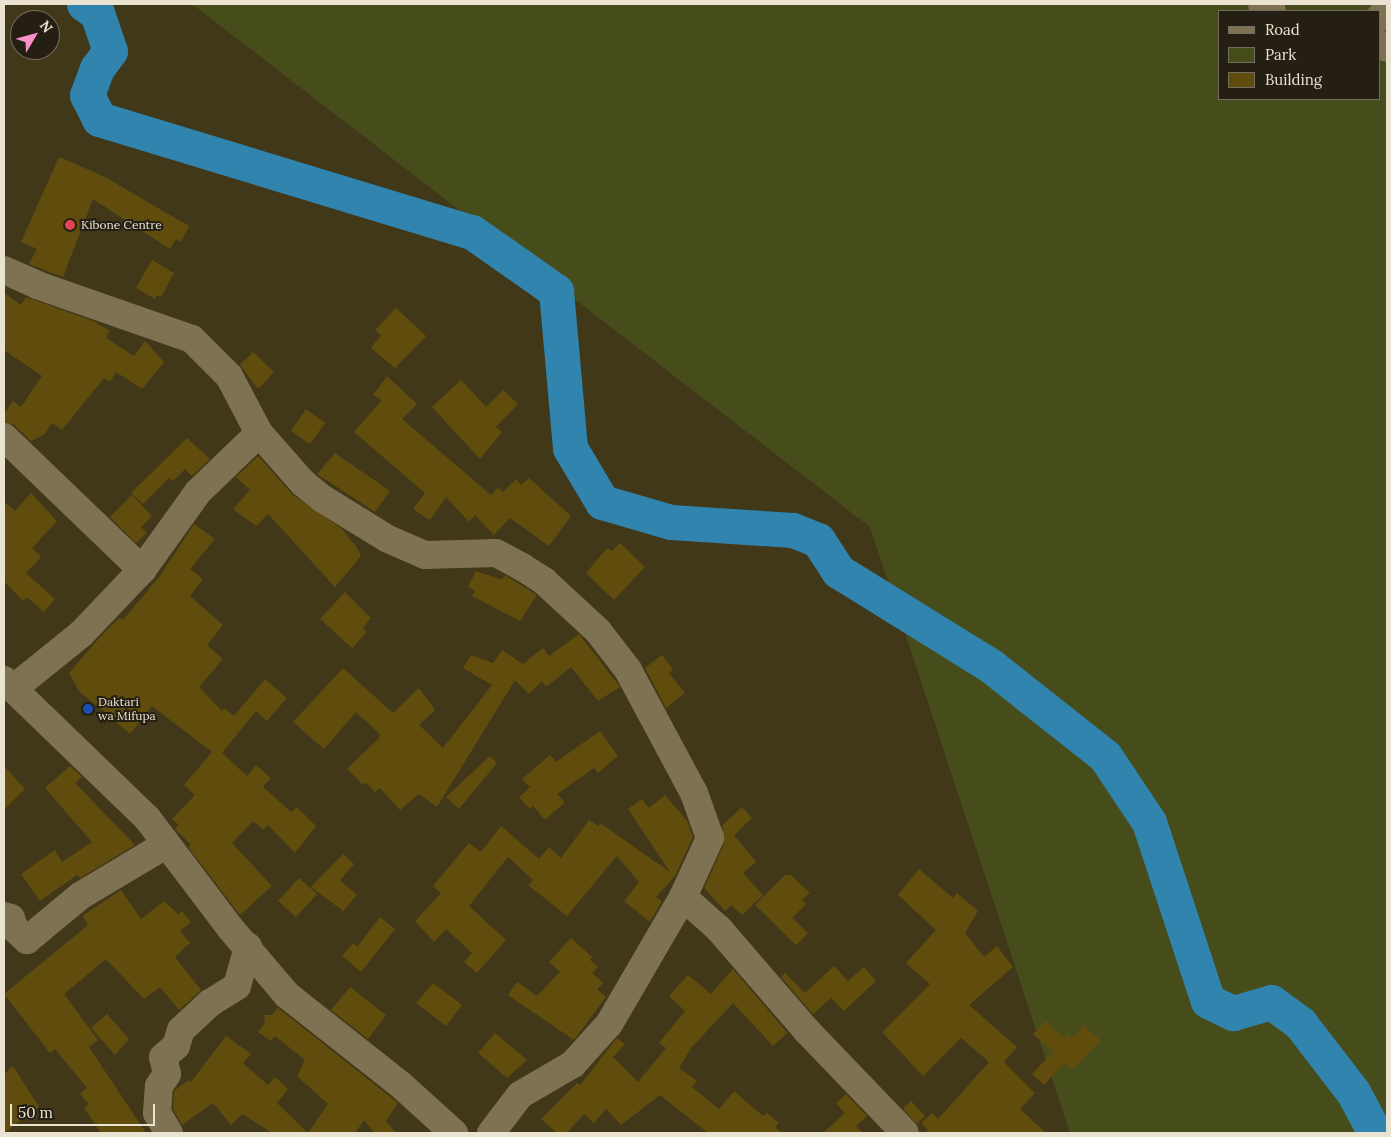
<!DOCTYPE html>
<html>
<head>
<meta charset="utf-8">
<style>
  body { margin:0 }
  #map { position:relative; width:1391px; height:1137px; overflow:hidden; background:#413719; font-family:Lora,serif }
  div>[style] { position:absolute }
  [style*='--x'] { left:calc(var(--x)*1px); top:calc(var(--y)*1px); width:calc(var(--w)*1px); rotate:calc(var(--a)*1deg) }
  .green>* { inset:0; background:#474c1b }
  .river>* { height:35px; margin:-17.5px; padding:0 17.5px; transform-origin:17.5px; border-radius:17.5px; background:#3084ad }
  .building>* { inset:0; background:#604d0e }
  .minor>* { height:28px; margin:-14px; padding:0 14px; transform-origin:14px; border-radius:14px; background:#7e7253 }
  .dots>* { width:14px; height:14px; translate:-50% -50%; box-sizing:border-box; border:2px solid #241f12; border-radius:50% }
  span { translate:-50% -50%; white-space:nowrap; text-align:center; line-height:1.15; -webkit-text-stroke:4px #241f12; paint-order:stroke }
  .poi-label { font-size:12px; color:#eae3d2 }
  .left { translate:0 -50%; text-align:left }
  .frame { position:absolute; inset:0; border:5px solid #eae3d2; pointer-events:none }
  .legend { position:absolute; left:1218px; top:10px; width:162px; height:90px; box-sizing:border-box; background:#241f12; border:1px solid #736d5f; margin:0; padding:6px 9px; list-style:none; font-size:15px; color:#eae3d2 }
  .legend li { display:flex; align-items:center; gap:10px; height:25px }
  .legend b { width:25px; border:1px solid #736d5f }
  .north { position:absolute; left:10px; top:10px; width:50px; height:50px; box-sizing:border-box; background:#241f12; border:1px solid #736d5f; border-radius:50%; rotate:53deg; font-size:14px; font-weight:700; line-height:20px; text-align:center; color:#eae3d2 }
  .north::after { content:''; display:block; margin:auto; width:18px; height:22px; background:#f890cb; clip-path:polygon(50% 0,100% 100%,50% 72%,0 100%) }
  .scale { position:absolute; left:10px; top:1104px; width:145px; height:22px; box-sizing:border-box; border:2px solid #eae3d2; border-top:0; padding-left:6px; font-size:15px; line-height:18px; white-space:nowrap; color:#eae3d2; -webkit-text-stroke:4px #241f12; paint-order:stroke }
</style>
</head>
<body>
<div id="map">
  <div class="green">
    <div style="clip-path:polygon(evenodd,192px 4px,1387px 4px,1387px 1133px,1070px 1133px,870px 527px,192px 4px,1220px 11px,1380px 11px,1380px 99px,1220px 99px,1220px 11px)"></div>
  </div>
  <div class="river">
    <div style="--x:84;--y:4;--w:16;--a:35"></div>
    <div style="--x:97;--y:13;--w:40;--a:71.1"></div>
    <div style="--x:110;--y:51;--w:21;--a:127"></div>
    <div style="--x:97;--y:68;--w:29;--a:110"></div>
    <div style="--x:87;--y:95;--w:27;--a:63"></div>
    <div style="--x:99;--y:119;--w:390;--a:16.9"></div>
    <div style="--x:472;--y:232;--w:103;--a:35.1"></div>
    <div style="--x:556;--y:291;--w:158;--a:84.9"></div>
    <div style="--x:570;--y:448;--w:63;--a:59.3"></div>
    <div style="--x:602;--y:502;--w:72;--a:16.2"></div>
    <div style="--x:671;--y:522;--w:122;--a:3.8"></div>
    <div style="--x:793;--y:530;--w:27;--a:22"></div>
    <div style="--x:818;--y:540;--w:37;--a:57"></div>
    <div style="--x:838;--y:571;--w:180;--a:31.8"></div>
    <div style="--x:991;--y:666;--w:145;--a:38.3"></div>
    <div style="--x:1105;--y:756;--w:79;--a:56.3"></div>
    <div style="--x:1149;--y:822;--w:188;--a:71.8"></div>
    <div style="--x:1208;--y:1001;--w:28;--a:26"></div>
    <div style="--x:1233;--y:1013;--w:40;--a:-16"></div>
    <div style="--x:1271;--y:1002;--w:36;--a:36"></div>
    <div style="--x:1300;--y:1023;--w:87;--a:52.5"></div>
    <div style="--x:1353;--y:1092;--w:47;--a:61.8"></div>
  </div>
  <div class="building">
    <div style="clip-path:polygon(59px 157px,103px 176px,189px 226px,181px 242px,176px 239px,170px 249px,93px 199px,63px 277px,29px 264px,37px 249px,21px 242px)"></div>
    <div style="clip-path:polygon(152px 260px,174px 273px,161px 297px,157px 295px,155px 299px,136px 288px)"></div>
    <div style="clip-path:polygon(4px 293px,21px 305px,26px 297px,93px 321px,110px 331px,106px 338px,134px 356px,145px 341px,164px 362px,142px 389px,116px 372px,110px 382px,104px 378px,62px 430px,52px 423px,44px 435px,31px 441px,14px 425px,4px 422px,4px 414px,13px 401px,21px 407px,42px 376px,4px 350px)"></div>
    <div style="clip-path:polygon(396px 308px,426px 336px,395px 368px,371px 348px,381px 335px,375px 330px)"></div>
    <div style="clip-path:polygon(253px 352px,274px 372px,258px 389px,240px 365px)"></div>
    <div style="clip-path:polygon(387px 376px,417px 404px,402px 419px,491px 495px,498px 488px,503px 492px,516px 479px,521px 485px,529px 478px,571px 516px,549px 546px,510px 518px,494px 535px,475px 515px,469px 522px,446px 497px,430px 520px,413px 509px,425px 493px,354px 432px,382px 400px,373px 395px)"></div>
    <div style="clip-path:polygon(461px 380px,486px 407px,503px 390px,518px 404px,496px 427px,502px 432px,480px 459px,432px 407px)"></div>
    <div style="clip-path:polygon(306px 409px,325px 423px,310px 444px,291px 431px)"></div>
    <div style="clip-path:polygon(187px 438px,210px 459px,192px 476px,185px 469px,173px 481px,169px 478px,143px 504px,131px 493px)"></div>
    <div style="clip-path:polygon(335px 453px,390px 491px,375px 512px,317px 474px)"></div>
    <div style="clip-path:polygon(258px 456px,293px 495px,341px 528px,358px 549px,361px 556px,335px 587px,268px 514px,256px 526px,233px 509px,250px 490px,236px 477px)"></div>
    <div style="clip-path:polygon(31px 493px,57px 521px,32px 548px,41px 557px,26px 573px,55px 599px,44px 612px,27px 597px,23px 601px,4px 581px,4px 502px,15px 511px)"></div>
    <div style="clip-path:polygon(132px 495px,152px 516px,141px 527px,147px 533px,136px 543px,110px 517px)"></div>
    <div style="clip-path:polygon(194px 524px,215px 539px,190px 569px,203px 579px,190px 596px,223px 625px,207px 645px,223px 659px,199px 687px,222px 711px,224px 708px,234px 716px,265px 679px,287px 698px,267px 721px,256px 711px,222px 753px,247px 776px,256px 765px,271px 778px,263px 787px,291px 812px,297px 807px,316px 826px,295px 853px,268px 825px,264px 830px,253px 821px,232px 843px,272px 886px,240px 915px,188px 847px,191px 845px,175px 829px,179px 825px,172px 819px,195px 795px,184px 785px,212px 752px,152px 706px,130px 734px,79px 691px,69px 673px,101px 636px,120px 617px,123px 620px,160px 576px)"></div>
    <div style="clip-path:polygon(620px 543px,645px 567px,614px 600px,586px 573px,607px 548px,612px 551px)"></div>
    <div style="clip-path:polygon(476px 571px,502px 580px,505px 575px,537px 595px,520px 621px,472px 596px,475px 591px,468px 587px)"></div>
    <div style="clip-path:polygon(345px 592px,371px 618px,363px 628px,367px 632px,352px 648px,320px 619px)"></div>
    <div style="clip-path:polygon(579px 634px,620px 687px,598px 701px,571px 667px,546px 687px,542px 681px,529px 694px,515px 680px,437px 807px,419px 794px,400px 810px,380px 788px,375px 792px,366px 783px,363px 785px,347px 769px,379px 738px,380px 734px,356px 712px,324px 749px,293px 722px,343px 668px,393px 713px,419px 688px,435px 710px,419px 725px,443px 748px,492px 685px,463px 668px,471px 655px,493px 663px,502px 650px,523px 664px,543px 648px,549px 656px)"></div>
    <div style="clip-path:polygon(662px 655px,673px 670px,669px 673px,685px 693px,666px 708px,645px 668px)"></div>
    <div style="clip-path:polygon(600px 731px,618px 756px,598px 773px,594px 768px,557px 794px,565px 802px,545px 820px,533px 806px,530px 809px,519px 797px,530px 787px,522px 779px,550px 755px,556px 762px)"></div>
    <div style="clip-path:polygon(490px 756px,497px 763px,459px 809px,446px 797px)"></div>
    <div style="clip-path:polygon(4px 766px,25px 789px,4px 810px)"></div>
    <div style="clip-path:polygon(70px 766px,82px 777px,75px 783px,135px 845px,80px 878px,77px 875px,40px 901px,21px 874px,55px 850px,62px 862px,92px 842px,45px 788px)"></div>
    <div style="clip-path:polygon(665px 795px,688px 822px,693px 837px,675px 876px,656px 897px,662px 901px,650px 922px,624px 901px,639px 882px,617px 856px,567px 916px,528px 885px,533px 880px,508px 857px,469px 906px,506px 940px,477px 973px,464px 962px,472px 953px,446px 929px,434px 942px,415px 921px,441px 893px,433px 886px,469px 843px,481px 852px,501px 826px,539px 859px,549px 847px,561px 858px,589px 820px,598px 826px,600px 823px,670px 872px,628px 809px,642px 799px,649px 808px)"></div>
    <div style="clip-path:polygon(742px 807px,752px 818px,734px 835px,756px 862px,743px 873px,763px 895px,742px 915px,731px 905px,725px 911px,704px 888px,724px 844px,722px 826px)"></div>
    <div style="clip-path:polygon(343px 854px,354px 864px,340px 880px,357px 895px,343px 911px,311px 887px)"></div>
    <div style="clip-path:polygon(919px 869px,953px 898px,957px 893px,978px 911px,965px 933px,984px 957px,997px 946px,1013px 967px,969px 1005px,1017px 1047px,1004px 1062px,1035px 1093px,1020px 1109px,1046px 1133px,924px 1133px,928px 1130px,921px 1123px,932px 1113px,938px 1119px,989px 1062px,961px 1038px,923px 1076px,882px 1032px,930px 984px,906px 963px,936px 930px,898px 895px)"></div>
    <div style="clip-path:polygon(785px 875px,791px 875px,810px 893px,802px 900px,806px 904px,792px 918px,808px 933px,796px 945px,755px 905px)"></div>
    <div style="clip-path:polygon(299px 878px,317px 894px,296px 917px,278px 901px)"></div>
    <div style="clip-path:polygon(121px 890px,141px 919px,164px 901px,178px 914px,182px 911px,191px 922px,180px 931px,190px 943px,175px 957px,201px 990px,179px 1010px,160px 987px,144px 999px,106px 959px,64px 994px,98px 1040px,89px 1047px,146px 1133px,101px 1133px,84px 1108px,89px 1104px,80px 1094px,87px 1088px,55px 1049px,50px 1053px,4px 994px,88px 925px,82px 916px)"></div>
    <div style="clip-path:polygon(380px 917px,395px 929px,361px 972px,342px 956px,353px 943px,357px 947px)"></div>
    <div style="clip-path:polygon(571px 938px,592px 957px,590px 960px,598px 967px,592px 973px,603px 983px,597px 989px,606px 997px,574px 1040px,508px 995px,517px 982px,537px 996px,560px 972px,549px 962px)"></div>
    <div style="clip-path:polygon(834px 966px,848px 981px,864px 967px,876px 981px,844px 1011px,831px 998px,813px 1014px,781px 977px,785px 973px,805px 993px)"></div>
    <div style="clip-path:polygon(733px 969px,790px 1036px,787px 1033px,773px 1046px,733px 1003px,691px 1048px,679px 1068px,697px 1081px,692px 1087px,719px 1109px,734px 1091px,763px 1116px,767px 1113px,779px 1123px,775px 1127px,782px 1133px,708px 1133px,660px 1095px,621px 1125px,606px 1109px,594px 1123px,584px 1114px,567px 1133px,557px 1133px,541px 1119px,577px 1083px,580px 1085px,617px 1038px,625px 1044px,613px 1057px,638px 1082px,666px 1048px,659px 1043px,685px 1011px,669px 996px,688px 975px,711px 994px)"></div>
    <div style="clip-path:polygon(433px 983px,462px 1005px,446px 1026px,416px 1003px)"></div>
    <div style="clip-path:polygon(350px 987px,386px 1015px,368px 1039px,331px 1010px)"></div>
    <div style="clip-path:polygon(278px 1008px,398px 1103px,386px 1121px,396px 1133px,375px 1133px,364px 1120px,355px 1133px,272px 1133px,242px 1114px,231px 1125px,213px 1103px,182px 1125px,173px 1109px,174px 1091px,189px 1080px,191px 1082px,226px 1036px,251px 1054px,243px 1063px,268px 1085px,275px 1077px,288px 1089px,277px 1103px,308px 1133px,328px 1104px,297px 1076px,305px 1060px,275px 1036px,271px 1041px,258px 1032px,265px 1023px,264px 1015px,272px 1015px)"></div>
    <div style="clip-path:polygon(107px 1014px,129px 1039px,115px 1055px,91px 1028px)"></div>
    <div style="clip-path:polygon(1046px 1021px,1064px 1038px,1067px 1034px,1071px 1038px,1084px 1025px,1101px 1041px,1072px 1070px,1064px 1063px,1044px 1085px,1032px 1074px,1053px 1052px,1033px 1034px)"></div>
    <div style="clip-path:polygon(495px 1033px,527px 1060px,507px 1078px,478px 1053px)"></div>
    <div style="clip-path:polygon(13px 1066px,39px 1107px,4px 1133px,4px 1074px)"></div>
    <div style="clip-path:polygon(846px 1094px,867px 1116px,856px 1126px,863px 1133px,823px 1133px,845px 1113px,836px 1103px)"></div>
    <div style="clip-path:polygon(911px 1101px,925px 1116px,917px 1124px,903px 1109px)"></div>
  </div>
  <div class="minor">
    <div style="--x:1262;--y:4;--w:12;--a:35"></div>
    <div style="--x:1380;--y:17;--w:11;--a:-49"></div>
    <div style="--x:1380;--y:44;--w:8;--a:30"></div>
    <div style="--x:4;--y:270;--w:36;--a:24"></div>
    <div style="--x:37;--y:285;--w:164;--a:19.2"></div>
    <div style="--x:192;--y:339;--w:52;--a:45"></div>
    <div style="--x:229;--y:376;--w:64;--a:62.2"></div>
    <div style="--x:259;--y:433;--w:67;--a:48.7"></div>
    <div style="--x:303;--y:483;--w:26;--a:39"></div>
    <div style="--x:323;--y:499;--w:76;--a:31.6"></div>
    <div style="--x:388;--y:539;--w:40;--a:23.4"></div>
    <div style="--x:425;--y:555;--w:71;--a:-1.6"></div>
    <div style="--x:496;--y:553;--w:30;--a:28"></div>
    <div style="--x:522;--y:567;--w:26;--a:32"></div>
    <div style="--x:544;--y:581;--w:74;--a:42.8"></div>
    <div style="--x:598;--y:631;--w:49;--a:52.4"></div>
    <div style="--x:628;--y:670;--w:140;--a:61.8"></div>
    <div style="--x:694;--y:793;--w:48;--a:70.4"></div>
    <div style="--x:710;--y:838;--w:65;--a:114.6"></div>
    <div style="--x:683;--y:897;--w:147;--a:120.2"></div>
    <div style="--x:609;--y:1024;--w:54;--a:132"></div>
    <div style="--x:573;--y:1064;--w:61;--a:149.7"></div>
    <div style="--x:520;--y:1095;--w:48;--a:127.3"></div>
    <div style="--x:4;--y:437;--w:192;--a:43.9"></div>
    <div style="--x:4;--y:680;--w:199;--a:44"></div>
    <div style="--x:147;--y:818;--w:139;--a:52.9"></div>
    <div style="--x:231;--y:929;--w:87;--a:49.7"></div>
    <div style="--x:287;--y:995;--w:145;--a:38.3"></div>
    <div style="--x:401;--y:1085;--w:72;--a:42.2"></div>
    <div style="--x:14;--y:688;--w:86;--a:-38.9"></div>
    <div style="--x:81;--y:634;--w:88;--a:-46.4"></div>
    <div style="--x:142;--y:570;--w:96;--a:-54.3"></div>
    <div style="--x:198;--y:492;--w:85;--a:-44"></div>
    <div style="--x:683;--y:897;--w:48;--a:41.6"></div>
    <div style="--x:719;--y:929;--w:135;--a:49.2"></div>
    <div style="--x:807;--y:1031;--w:141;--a:46.1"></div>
    <div style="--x:4;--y:916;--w:7;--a:16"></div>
    <div style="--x:11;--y:918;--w:10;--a:73"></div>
    <div style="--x:14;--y:928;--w:18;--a:43"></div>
    <div style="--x:27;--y:940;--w:69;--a:-39.7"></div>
    <div style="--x:80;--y:896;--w:101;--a:-30.9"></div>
    <div style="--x:169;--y:1133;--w:23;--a:-121"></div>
    <div style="--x:157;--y:1113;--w:27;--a:-86"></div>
    <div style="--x:159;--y:1086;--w:14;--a:-56"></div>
    <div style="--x:167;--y:1074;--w:17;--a:-103"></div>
    <div style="--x:163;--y:1057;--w:17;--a:-40"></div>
    <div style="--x:176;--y:1046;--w:17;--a:-73"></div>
    <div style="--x:181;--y:1030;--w:40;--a:-43"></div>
    <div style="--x:210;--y:1003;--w:32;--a:-32"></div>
    <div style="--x:237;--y:986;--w:41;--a:-74.2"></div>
  </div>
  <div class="dots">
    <div style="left:70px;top:225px;background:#e0444e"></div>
    <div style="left:88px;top:709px;background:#1a4fb4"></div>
  </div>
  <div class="poi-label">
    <span class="left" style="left:81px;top:225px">Kibone Centre</span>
    <span class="left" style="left:98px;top:709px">Daktari<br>wa Mifupa</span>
  </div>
  <div class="frame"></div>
  <ul class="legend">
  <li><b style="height:6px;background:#7e7253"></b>Road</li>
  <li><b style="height:14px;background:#474c1b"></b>Park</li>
  <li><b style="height:14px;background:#604d0e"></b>Building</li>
  </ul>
  <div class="north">N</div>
  <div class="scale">50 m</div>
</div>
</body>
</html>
